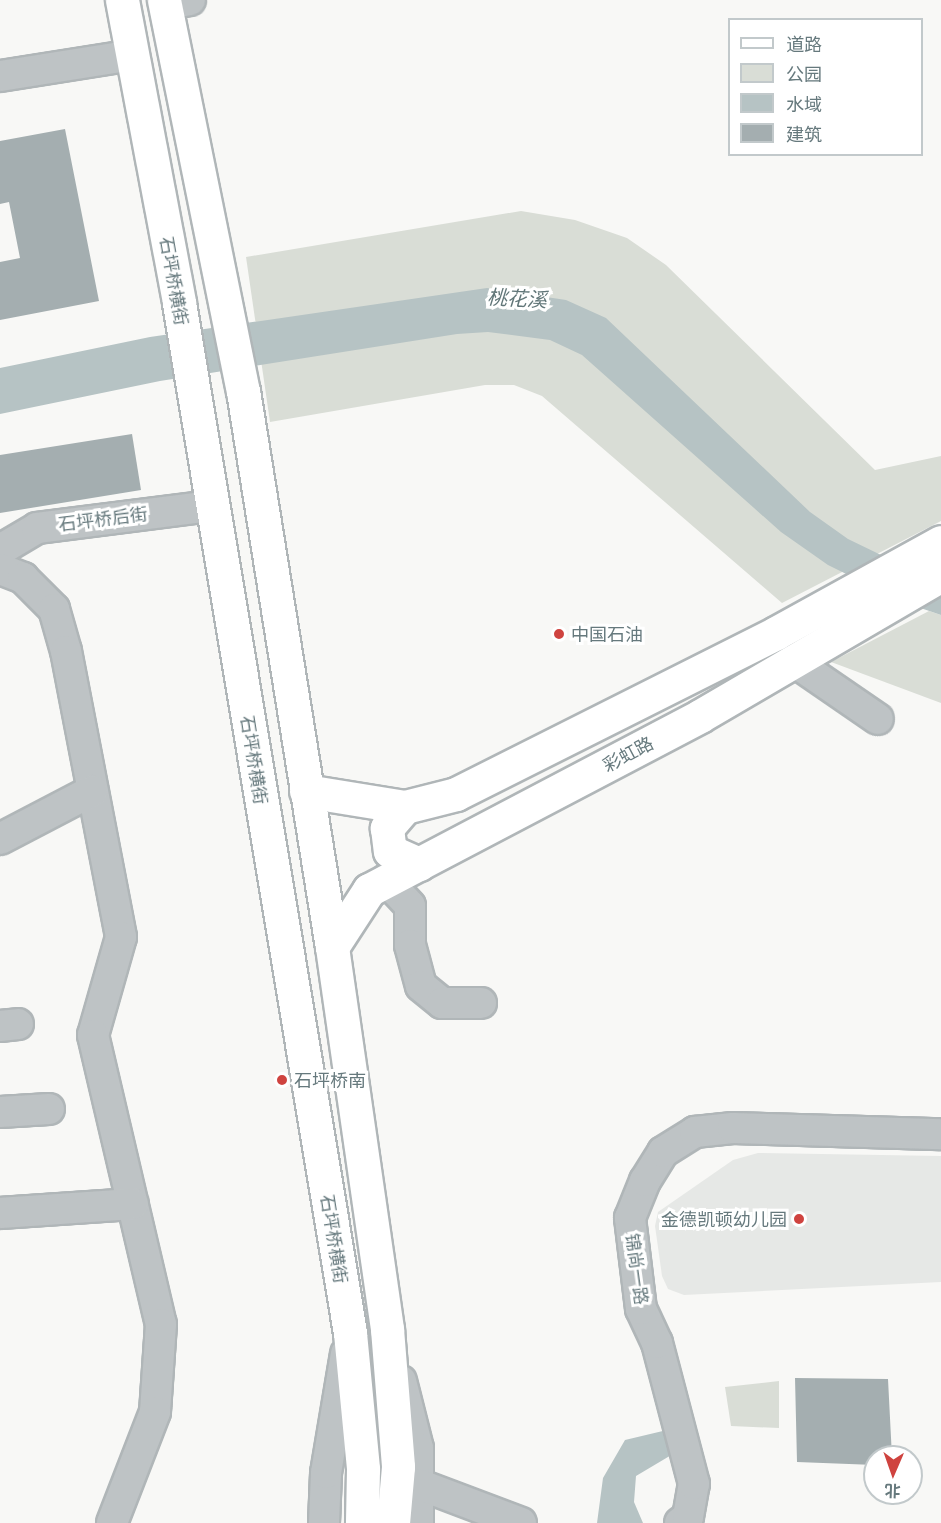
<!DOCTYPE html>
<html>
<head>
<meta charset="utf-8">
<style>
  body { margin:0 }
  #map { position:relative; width:941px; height:1523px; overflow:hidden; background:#f8f8f6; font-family:Ubuntu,"Noto Sans SC",sans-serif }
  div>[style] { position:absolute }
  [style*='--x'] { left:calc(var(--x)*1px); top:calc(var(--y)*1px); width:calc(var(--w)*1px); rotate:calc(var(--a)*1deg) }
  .built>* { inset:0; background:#e6e8e6 }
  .green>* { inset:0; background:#d9ddd6 }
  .water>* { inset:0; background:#b6c3c4 }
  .building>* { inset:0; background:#a4aeb0 }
  .roads { filter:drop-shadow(2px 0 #b0b6b8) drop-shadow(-2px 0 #b0b6b8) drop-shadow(0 2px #b0b6b8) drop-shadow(0 -2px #b0b6b8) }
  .minor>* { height:30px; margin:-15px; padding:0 15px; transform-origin:15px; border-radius:15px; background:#bec3c5 }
  .major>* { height:33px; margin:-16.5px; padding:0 16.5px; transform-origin:16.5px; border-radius:16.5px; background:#fff }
  .dots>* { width:16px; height:16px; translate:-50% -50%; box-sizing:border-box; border:3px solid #fff; border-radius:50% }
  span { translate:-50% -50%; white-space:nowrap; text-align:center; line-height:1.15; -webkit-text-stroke:6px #fff; paint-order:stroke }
  .street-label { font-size:18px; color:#66797d }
  .poi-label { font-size:18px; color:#66797d }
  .left { translate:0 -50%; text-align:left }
  .right { translate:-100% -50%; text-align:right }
  .water-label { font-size:20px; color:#617678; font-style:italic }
  .legend { position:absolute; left:728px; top:18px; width:195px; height:138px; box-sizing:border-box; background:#fff; border:2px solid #c2c9cb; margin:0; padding:8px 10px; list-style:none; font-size:18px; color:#66797d }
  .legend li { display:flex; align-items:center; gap:12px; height:30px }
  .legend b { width:30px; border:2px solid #c2c9cb }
  .north { position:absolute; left:863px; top:1445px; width:60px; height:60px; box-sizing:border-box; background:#fff; border:2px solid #c2c9cb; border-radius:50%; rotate:182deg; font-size:16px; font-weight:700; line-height:24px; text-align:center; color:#66797d }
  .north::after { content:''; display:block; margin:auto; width:21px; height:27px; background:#cf433f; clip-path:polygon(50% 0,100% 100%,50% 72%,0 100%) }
</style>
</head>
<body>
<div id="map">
  <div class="built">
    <div style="clip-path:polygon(758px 1153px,941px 1156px,941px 1282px,684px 1295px,668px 1289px,662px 1276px,655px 1226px,658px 1212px,733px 1160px)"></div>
  </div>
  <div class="green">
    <div style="clip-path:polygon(521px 211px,575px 220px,627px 238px,666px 265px,875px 470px,941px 456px,941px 521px,782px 603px,542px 396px,514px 385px,485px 385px,270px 422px,246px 257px)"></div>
    <div style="clip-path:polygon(929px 611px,941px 615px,941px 703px,831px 662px)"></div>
    <div style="clip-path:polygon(779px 1381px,779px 1428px,731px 1426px,725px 1387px)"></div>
  </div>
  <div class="water">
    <div style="clip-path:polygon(487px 288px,566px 300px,606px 318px,810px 512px,848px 539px,941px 584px,941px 615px,903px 602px,828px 565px,781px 532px,582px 355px,550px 340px,488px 332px,457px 334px,160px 381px,0 414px,0 368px,150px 337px)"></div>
    <div style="clip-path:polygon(667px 1430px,673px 1454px,636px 1476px,634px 1502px,643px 1523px,597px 1523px,603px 1478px,625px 1440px)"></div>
  </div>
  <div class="building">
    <div style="clip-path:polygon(65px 129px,99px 301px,0 320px,0 262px,20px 258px,9px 202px,0 204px,0 141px)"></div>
    <div style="clip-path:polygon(132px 434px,141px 490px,0 513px,0 455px)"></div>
    <div style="clip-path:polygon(795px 1378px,888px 1379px,892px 1457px,875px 1457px,875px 1465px,797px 1462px)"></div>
  </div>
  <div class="roads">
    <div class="minor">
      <div style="--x:178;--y:2;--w:12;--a:-9"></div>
      <div style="--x:0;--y:76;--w:134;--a:-9"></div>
      <div style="--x:0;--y:550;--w:43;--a:-30.7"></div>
      <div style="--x:37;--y:528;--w:176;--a:-7.2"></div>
      <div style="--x:0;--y:569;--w:25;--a:21"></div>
      <div style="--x:23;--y:578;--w:44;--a:45"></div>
      <div style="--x:54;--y:609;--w:44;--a:74.1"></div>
      <div style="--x:66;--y:651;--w:291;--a:79.1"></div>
      <div style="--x:121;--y:937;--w:102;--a:105.9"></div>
      <div style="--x:93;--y:1035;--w:297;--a:76.8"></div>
      <div style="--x:161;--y:1324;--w:88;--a:93.9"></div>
      <div style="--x:155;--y:1412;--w:119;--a:111.2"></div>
      <div style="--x:792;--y:660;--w:104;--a:34.5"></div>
      <div style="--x:0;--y:839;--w:104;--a:-27.6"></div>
      <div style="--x:386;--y:880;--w:35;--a:47"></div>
      <div style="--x:410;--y:906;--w:39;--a:90"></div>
      <div style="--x:410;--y:945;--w:42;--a:75"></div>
      <div style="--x:421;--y:986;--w:27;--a:39"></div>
      <div style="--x:442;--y:1003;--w:39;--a:0"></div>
      <div style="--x:0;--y:1026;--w:18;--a:-6"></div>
      <div style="--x:0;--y:1112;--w:49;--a:-3.5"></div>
      <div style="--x:0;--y:1213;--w:133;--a:-3.9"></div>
      <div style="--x:401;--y:1381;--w:69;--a:75.8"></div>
      <div style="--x:418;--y:1448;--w:75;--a:90"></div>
      <div style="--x:418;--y:1484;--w:110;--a:20.7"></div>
      <div style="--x:324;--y:1523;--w:50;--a:-87.7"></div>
      <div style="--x:326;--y:1473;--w:121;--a:-80.5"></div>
      <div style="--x:680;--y:1523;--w:10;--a:-37"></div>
      <div style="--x:688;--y:1517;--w:34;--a:-80"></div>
      <div style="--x:694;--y:1484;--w:146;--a:-104.7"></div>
      <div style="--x:657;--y:1343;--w:38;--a:-115"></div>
      <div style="--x:641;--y:1309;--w:92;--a:-96.9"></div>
      <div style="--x:630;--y:1218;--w:40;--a:-68"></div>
      <div style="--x:645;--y:1181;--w:34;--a:-58"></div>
      <div style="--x:663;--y:1152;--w:38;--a:-32"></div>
      <div style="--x:695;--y:1132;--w:38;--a:-6"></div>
      <div style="--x:733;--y:1128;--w:208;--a:1.7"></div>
    </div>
    <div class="major">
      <div style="--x:122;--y:0;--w:308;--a:79.3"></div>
      <div style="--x:179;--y:303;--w:1044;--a:80.57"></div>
      <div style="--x:350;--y:1333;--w:137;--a:84.5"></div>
      <div style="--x:363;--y:1469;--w:54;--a:91.1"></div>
      <div style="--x:164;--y:0;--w:399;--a:78.6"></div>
      <div style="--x:243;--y:391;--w:563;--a:80.91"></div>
      <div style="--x:332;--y:947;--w:386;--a:81.8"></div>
      <div style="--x:387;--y:1329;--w:138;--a:85.4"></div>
      <div style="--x:398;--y:1467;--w:56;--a:95.1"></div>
      <div style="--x:306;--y:791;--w:100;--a:9.2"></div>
      <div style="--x:405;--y:807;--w:53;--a:-14.3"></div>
      <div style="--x:456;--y:794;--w:358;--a:-26.7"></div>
      <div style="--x:776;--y:633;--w:188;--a:-28.9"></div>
      <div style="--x:405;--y:807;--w:28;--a:131"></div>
      <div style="--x:387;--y:828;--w:23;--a:83"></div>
      <div style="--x:390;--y:851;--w:32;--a:24"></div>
      <div style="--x:332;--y:947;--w:68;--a:-57"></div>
      <div style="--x:369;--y:890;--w:374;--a:-27.7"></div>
      <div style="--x:700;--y:716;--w:279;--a:-30.3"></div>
    </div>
  </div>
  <div class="dots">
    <div style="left:559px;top:634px;background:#cf433f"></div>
    <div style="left:282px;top:1080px;background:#cf433f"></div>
    <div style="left:799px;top:1219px;background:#cf433f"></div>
  </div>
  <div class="street-label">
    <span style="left:174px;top:281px;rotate:80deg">石坪桥横街</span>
    <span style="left:103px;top:519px;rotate:-7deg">石坪桥后街</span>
    <span style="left:628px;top:754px;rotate:-28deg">彩虹路</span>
    <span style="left:254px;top:760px;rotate:81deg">石坪桥横街</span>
    <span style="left:334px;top:1239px;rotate:81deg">石坪桥横街</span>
    <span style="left:637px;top:1269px;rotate:82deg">锦尚一路</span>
  </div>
  <div class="poi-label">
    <span class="left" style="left:571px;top:634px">中国石油</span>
    <span class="left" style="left:294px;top:1080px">石坪桥南</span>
    <span class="right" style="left:787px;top:1219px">金德凯顿幼儿园</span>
  </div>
  <div class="water-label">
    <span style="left:517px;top:298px;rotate:3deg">桃花溪</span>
  </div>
  <ul class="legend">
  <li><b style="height:8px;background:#fff"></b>道路</li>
  <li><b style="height:16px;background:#d9ddd6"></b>公园</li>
  <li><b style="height:16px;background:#b6c3c4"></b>水域</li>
  <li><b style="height:16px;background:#a4aeb0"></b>建筑</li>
  </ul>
  <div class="north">北</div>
</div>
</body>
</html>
